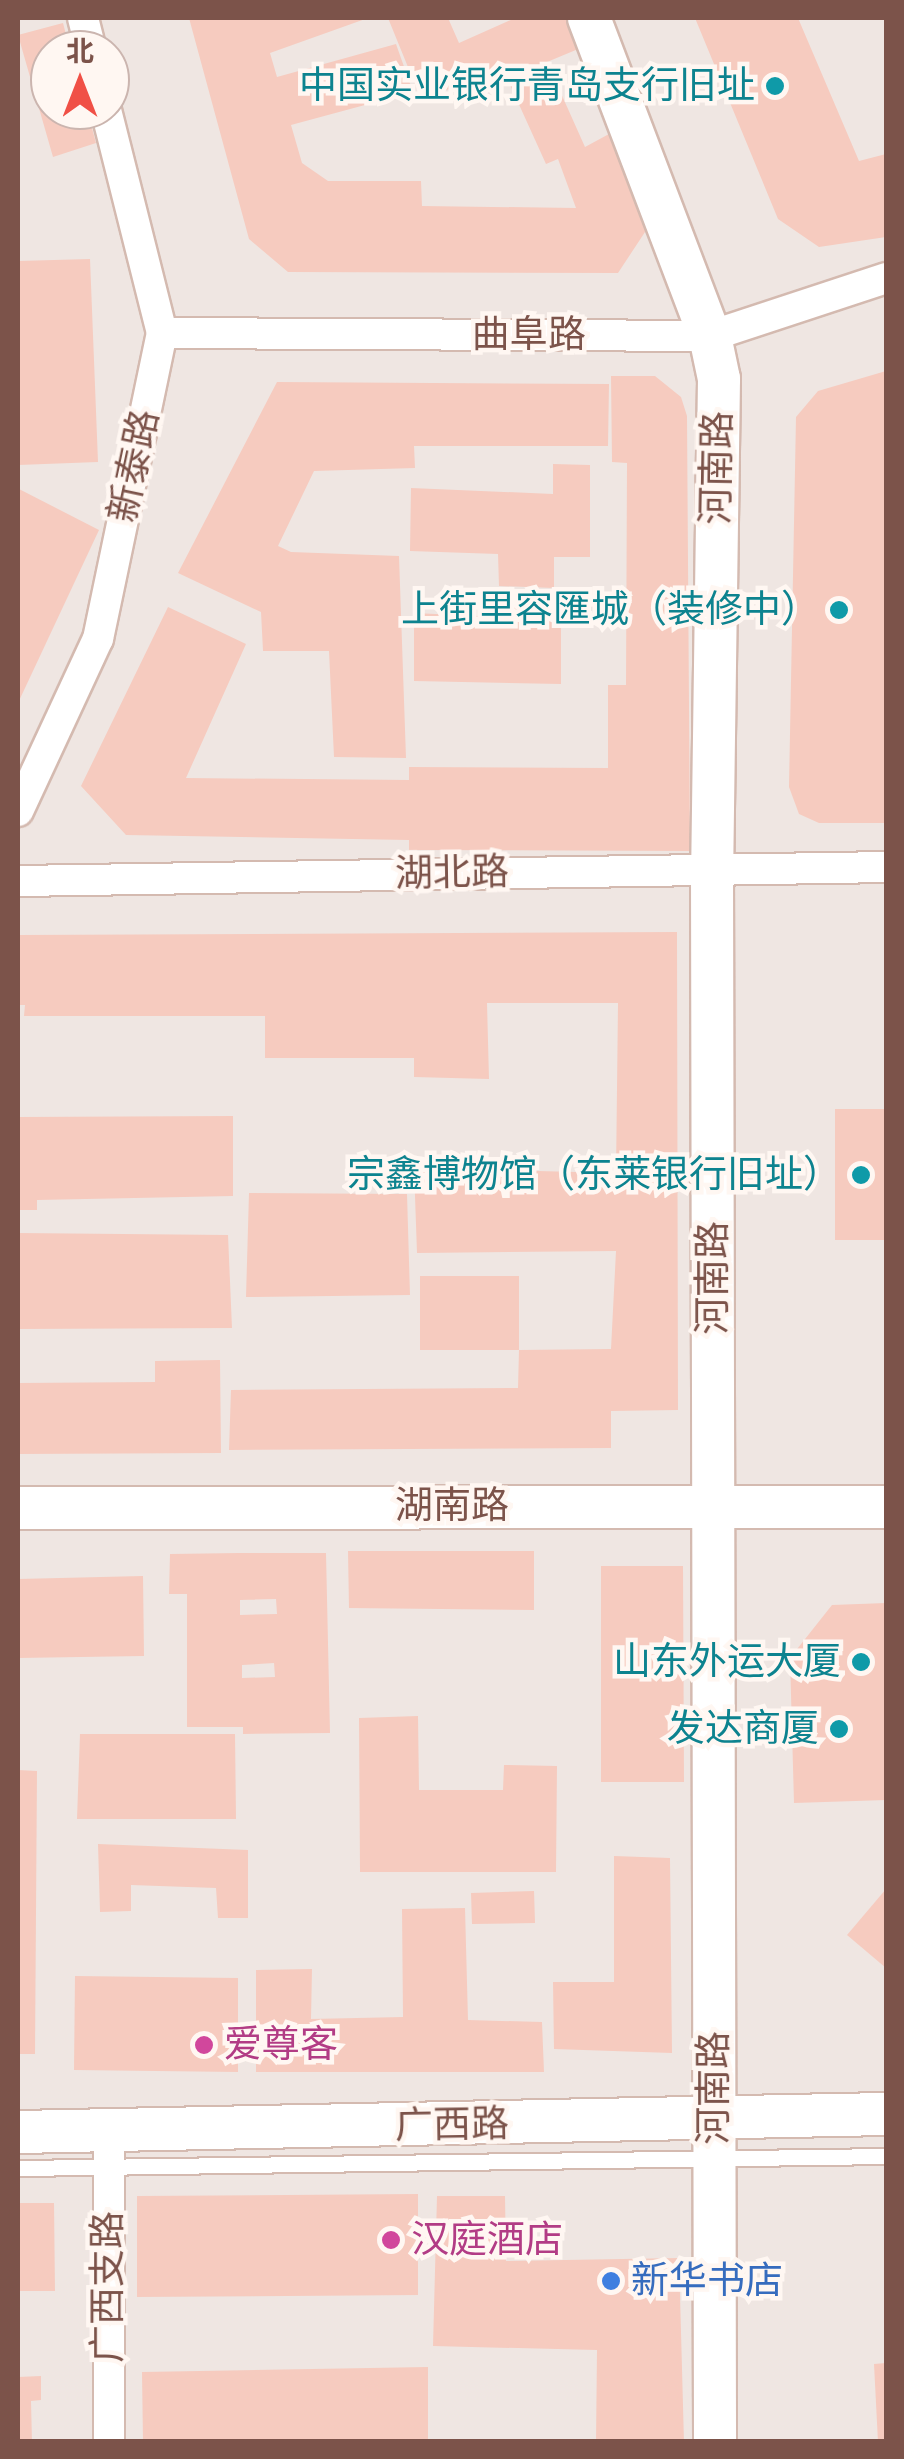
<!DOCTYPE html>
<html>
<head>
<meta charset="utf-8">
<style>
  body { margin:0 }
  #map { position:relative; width:904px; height:2459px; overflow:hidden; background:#fef3ea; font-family:Karla,"Noto Sans SC",sans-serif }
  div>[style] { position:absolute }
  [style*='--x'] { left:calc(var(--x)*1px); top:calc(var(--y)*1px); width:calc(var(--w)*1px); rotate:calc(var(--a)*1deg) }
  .industrial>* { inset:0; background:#efe6e2 }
  .building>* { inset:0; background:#f6cbbf }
  .roads { filter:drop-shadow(2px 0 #d4bab0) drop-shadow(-2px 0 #d4bab0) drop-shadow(0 2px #d4bab0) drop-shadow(0 -2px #d4bab0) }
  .lane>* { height:15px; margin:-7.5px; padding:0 7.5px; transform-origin:7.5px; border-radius:7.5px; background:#fff }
  .street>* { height:30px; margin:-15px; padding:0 15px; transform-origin:15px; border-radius:15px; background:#fff }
  .secondary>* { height:42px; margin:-21px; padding:0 21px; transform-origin:21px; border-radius:21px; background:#fff }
  .dots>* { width:28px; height:28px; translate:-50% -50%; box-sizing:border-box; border:5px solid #fff7f2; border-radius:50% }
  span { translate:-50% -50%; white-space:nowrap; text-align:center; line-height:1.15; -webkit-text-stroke:9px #fff7f2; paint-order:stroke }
  .culture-label { font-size:38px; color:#0d838f }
  .right { translate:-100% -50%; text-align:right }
  .street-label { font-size:38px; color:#7c534a }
  .hotel-label { font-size:38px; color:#b23c85 }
  .left { translate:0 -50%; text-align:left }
  .shop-label { font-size:38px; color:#366cbe }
  .frame { position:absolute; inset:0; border:20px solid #7c534a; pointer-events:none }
  .north { position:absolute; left:30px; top:30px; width:100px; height:100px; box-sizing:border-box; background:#fff7f2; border:2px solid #cbb5af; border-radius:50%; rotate:0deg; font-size:28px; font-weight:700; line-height:40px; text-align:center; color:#7c534a }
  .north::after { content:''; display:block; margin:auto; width:35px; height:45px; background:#f05046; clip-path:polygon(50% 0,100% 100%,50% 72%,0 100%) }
</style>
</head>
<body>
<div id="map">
  <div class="industrial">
    <div style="clip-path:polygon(evenodd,18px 18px,886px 18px,886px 2441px,18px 2441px,18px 18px,50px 50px,110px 50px,110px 110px,50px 110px,50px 50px)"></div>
  </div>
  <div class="building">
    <div style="clip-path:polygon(189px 18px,368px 18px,270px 53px,277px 77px,396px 44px,413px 92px,291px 125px,302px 163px,328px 181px,421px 181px,422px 206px,576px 208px,558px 159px,546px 164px,507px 78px,480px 91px,475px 80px,421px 99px,388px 18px,448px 18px,459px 43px,515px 18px,570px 18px,583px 47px,547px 62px,585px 147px,609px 134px,647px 229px,618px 273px,288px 272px,249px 239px)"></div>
    <div style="clip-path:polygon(695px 18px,798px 18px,859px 161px,886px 154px,886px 237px,819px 247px,778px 219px)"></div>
    <div style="clip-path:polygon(63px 23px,70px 50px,50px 50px,50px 110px,87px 110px,96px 143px,53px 157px,18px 35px)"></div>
    <div style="clip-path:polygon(90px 259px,98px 462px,18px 465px,18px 261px)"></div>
    <div style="clip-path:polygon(886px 371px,886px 823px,819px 823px,799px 814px,789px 787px,796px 417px,818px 391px)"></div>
    <div style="clip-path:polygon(611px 376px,655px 376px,681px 397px,687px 416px,690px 851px,409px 850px,409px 840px,126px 835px,81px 786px,168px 607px,246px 644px,186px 778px,409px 780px,409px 767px,608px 768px,608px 685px,626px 685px,627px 463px,612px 462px)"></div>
    <div style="clip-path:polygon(277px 382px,609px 384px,608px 446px,414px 446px,415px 468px,314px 471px,278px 546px,291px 552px,399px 556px,406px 758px,334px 757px,329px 651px,263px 651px,261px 612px,178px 573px)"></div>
    <div style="clip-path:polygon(553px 464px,590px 465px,590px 557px,554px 557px,554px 588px,499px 586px,498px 554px,410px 551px,411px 488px,553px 494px)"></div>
    <div style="clip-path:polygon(19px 489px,99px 530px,18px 703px,18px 492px)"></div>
    <div style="clip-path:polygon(479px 592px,561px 594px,561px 684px,414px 681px,414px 613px,479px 616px)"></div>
    <div style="clip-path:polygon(677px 932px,678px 1410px,611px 1411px,611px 1448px,229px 1450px,231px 1390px,518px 1388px,519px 1350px,611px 1349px,616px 1251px,417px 1253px,414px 1168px,616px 1173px,618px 1003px,487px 1003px,489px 1079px,414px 1077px,414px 1058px,265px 1058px,265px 1016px,24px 1016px,25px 1005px,18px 1005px,18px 935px)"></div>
    <div style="clip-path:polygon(835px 1109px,886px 1109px,886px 1240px,835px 1240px)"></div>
    <div style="clip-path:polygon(233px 1116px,233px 1196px,37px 1200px,37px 1210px,18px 1210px,18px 1117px)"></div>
    <div style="clip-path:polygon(249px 1193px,407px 1194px,410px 1295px,246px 1297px)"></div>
    <div style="clip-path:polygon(18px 1233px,228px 1235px,232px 1328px,18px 1329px)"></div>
    <div style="clip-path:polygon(420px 1276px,519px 1276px,519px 1350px,420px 1350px)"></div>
    <div style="clip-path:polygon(220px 1360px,221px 1453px,18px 1454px,18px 1383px,155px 1382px,155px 1361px)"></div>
    <div style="clip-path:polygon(348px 1551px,534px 1551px,534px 1610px,349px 1608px)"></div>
    <div style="clip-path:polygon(evenodd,239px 1553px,326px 1553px,330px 1733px,243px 1734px,243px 1727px,187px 1727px,187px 1594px,169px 1594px,170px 1554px,239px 1553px,276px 1599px,277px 1614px,240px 1615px,240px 1600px,276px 1599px,239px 1553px,274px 1663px,275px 1677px,242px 1678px,242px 1665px,274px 1663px)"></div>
    <div style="clip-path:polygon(601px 1566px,683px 1566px,684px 1782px,601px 1782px)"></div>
    <div style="clip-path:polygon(143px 1576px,144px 1656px,18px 1658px,18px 1579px)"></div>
    <div style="clip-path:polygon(886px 1603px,886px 1800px,794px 1803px,790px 1658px,832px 1605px)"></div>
    <div style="clip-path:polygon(418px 1716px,419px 1790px,503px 1790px,504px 1765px,557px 1766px,556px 1872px,360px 1872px,359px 1718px)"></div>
    <div style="clip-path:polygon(80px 1734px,235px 1734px,236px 1819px,77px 1819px)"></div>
    <div style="clip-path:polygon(18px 1770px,37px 1771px,35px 2054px,18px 2054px)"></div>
    <div style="clip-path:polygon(98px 1844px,248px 1850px,248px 1918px,218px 1918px,216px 1888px,131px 1885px,131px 1911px,100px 1912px)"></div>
    <div style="clip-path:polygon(614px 1856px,670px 1858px,672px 2053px,554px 2049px,553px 1982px,614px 1982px)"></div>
    <div style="clip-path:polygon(886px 1889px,886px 1968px,847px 1935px)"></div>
    <div style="clip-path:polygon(534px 1891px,535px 1923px,472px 1924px,471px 1893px)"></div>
    <div style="clip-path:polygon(465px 1908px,468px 2020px,542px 2022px,544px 2072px,256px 2072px,256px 1970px,312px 1969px,311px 2019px,403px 2017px,402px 1909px)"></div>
    <div style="clip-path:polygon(75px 1976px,238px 1978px,238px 2072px,74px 2070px)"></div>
    <div style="clip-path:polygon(418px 2194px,418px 2295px,137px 2297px,137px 2196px)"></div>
    <div style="clip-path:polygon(437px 2196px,505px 2196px,506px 2261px,679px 2258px,684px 2442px,596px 2442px,597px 2350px,433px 2346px)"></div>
    <div style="clip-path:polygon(18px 2203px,54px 2203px,55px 2291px,18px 2291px)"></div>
    <div style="clip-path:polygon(886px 2363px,886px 2442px,878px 2442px,874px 2364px)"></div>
    <div style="clip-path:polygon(428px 2367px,428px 2442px,143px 2442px,142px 2372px)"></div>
    <div style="clip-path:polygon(41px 2376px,41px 2400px,31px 2401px,32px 2442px,18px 2442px,18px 2377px)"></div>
  </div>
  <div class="roads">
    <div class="lane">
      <div style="--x:18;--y:2168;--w:868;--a:-0.79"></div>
    </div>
    <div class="street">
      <div style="--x:83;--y:18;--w:33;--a:76"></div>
      <div style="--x:162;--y:333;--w:548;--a:0.31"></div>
      <div style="--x:710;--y:336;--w:185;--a:-18.2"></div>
      <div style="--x:18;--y:811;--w:190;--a:-65.1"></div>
      <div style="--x:98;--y:639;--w:313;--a:-78.2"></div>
      <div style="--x:162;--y:333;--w:230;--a:-104.1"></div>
      <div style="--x:18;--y:881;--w:868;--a:-0.92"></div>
      <div style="--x:109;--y:2132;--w:310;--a:90"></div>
    </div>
    <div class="secondary">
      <div style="--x:589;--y:18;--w:340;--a:69.2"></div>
      <div style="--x:710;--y:336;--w:44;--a:78.2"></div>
      <div style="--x:719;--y:379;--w:490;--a:90.8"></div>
      <div style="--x:712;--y:869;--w:1573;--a:89.89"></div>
      <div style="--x:18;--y:1508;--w:868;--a:-0.07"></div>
      <div style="--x:18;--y:2132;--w:868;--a:-1.19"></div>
    </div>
  </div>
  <div class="dots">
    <div style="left:775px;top:86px;background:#0f9aa8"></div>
    <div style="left:839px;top:610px;background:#0f9aa8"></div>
    <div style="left:861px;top:1175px;background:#0f9aa8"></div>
    <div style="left:861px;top:1662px;background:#0f9aa8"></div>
    <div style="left:839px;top:1729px;background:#0f9aa8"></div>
    <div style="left:204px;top:2045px;background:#d1479c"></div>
    <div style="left:391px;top:2240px;background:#d1479c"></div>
    <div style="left:611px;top:2281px;background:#3f7fe0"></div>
  </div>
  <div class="culture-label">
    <span class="right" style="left:755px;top:86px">中国实业银行青岛支行旧址</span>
    <span class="right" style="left:819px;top:610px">上街里容匯城（装修中）</span>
    <span class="right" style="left:841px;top:1175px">宗鑫博物馆（东莱银行旧址）</span>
    <span class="right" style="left:841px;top:1662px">山东外运大厦</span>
    <span class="right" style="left:819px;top:1729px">发达商厦</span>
  </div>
  <div class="street-label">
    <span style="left:529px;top:335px">曲阜路</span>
    <span style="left:134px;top:466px;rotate:-78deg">新泰路</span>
    <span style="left:717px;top:468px;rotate:-89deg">河南路</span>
    <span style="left:452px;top:873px;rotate:-1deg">湖北路</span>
    <span style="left:713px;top:1278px;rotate:-90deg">河南路</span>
    <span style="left:452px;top:1506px">湖南路</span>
    <span style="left:714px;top:2088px;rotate:-90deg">河南路</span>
    <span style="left:452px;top:2125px;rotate:-1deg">广西路</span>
    <span style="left:108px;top:2287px;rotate:-90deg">广西支路</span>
  </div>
  <div class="hotel-label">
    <span class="left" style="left:224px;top:2045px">爱尊客</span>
    <span class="left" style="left:411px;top:2240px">汉庭酒店</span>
  </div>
  <div class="shop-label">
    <span class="left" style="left:631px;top:2281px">新华书店</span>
  </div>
  <div class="frame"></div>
  <div class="north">北</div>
</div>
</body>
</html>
